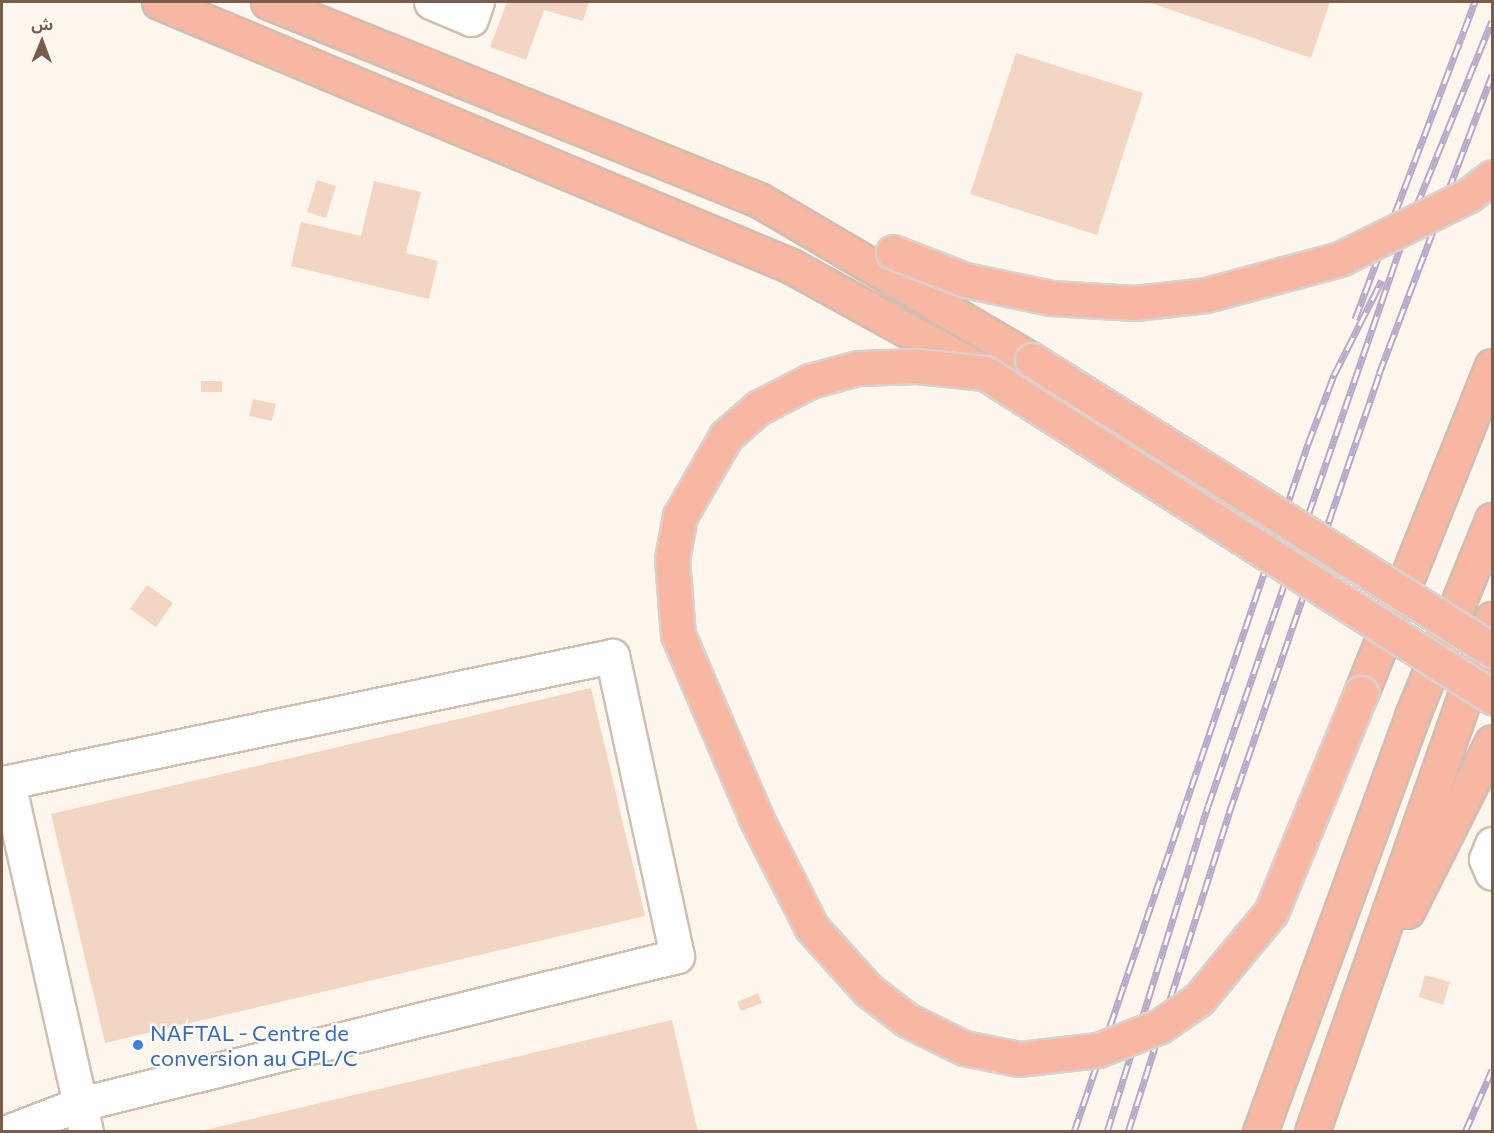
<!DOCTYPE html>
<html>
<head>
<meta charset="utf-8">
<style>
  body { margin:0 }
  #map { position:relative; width:1494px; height:1133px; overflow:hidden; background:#fdf6ec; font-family:Commissioner,"Noto Sans Arabic",sans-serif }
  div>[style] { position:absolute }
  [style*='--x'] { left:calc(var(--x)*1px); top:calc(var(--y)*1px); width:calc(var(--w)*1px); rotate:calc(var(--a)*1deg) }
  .building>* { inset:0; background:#f3d5c3 }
  .roads { filter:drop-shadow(2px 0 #d1beb0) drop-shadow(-2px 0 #d1beb0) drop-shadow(0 2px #d1beb0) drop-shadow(0 -2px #d1beb0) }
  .minor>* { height:33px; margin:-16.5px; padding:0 16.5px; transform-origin:16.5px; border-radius:16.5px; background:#fff }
  .highway>* { height:33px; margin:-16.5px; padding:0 16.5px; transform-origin:16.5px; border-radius:16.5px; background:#f7b7a3 }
  .rail>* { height:7px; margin-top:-3.5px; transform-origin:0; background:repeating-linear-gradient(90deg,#fffaf3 0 14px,#b9a8c9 0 28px); box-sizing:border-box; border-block:2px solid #b9a8c9 }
  .bridges { filter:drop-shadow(2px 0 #dad1cd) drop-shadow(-2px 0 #dad1cd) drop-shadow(0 2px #dad1cd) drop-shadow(0 -2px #dad1cd) }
  .highway-bridge>* { height:33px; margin:-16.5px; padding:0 16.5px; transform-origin:16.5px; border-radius:16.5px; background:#f7b7a3 }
  .dots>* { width:16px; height:16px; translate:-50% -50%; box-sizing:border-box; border:3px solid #fffaf3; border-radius:50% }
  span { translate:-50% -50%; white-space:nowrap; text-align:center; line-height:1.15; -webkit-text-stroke:4.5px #fffaf3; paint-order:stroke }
  .shop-label { font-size:22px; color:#366cbe }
  .left { translate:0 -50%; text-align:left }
  .frame { position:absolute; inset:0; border:3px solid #7a5c4d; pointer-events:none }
  .north { position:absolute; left:12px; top:12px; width:60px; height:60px; -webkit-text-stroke:4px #fffaf3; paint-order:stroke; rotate:1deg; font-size:16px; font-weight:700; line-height:24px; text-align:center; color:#7a5c4d }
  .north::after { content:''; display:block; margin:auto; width:21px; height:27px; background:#7a5c4d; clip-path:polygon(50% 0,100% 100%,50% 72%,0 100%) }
</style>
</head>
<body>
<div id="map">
  <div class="building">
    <div style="clip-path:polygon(507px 2px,538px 3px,589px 2px,583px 21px,544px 10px,526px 60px,490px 47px)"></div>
    <div style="clip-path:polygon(1148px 2px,1330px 2px,1311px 58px)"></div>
    <div style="clip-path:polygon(1016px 53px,1143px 93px,1097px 235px,970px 194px)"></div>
    <div style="clip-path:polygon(317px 180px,336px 186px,326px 218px,307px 212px)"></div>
    <div style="clip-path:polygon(374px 181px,421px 192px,406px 253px,438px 261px,429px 299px,291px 266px,301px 222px,361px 236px)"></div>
    <div style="clip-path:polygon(201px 381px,222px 381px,222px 392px,201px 392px)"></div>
    <div style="clip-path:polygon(253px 399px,276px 404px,272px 421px,249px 416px)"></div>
    <div style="clip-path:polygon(147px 585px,173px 603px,156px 627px,130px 609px)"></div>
    <div style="clip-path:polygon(591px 688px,645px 916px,105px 1043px,51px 814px)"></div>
    <div style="clip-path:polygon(1425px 975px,1450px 982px,1443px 1005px,1419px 997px)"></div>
    <div style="clip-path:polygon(758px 993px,762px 1003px,741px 1011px,737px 1002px)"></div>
    <div style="clip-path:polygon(672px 1020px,698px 1132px,201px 1132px,201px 1131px)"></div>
  </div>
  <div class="roads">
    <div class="minor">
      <div style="--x:431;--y:2;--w:43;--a:23"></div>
      <div style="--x:471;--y:19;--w:18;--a:-71"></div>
      <div style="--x:1492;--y:844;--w:16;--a:112"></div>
      <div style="--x:1486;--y:859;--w:15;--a:67"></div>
      <div style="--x:7;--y:1132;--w:78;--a:-21"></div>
      <div style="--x:80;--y:1104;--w:615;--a:-13.92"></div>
      <div style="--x:677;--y:956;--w:307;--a:-102.2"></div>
      <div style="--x:612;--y:656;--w:617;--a:168.22"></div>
      <div style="--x:8;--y:782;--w:330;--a:77.4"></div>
      <div style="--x:80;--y:1104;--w:29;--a:78"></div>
    </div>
    <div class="highway">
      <div style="--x:159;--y:2;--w:685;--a:22.67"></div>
      <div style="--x:791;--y:266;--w:222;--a:28.9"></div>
      <div style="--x:268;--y:2;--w:529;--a:21.96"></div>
      <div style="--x:759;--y:200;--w:316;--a:30.4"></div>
      <div style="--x:1361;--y:693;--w:352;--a:-68.2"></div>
      <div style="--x:1407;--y:911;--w:189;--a:-63.3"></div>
      <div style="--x:1260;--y:1132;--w:443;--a:-69.9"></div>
      <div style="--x:1412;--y:716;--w:212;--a:-67.8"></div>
      <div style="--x:1312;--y:1132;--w:544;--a:-70.67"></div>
    </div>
  </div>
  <div class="rail">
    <div style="--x:1355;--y:319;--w:339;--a:-69.3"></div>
    <div style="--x:1074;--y:1132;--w:727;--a:-71.22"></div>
    <div style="--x:1308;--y:444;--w:74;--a:-69.4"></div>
    <div style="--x:1334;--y:375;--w:106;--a:-63.2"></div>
    <div style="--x:1107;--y:1132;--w:341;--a:-72.8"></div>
    <div style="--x:1208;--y:806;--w:605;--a:-71"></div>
    <div style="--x:1405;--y:234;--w:230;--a:-67.8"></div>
    <div style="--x:1128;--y:1132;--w:335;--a:-72.4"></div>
    <div style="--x:1229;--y:813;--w:464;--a:-71.1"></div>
    <div style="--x:1379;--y:374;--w:320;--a:-69.3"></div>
    <div style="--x:1465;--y:1132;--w:68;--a:-66.5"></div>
  </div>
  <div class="bridges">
    <div class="highway-bridge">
      <div style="--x:893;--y:252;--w:77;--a:21.3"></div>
      <div style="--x:965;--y:280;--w:88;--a:11.8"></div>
      <div style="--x:1051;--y:298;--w:84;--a:3.4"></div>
      <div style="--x:1135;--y:303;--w:71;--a:-6.4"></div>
      <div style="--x:1206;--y:295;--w:139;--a:-15"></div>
      <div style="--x:1340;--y:259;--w:144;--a:-26.4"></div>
      <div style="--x:1469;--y:195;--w:29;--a:-38"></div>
      <div style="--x:1032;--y:360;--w:544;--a:32.23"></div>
      <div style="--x:1361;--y:693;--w:237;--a:112.3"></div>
      <div style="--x:1271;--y:912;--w:113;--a:129.6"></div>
      <div style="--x:1199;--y:999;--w:47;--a:145.3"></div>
      <div style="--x:1160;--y:1026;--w:66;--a:158.8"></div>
      <div style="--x:1098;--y:1050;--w:80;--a:173.5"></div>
      <div style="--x:1019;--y:1059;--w:56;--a:-168.7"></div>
      <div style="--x:964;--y:1048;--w:64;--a:-153.8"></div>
      <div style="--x:907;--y:1020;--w:49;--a:-142.4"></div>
      <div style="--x:868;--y:990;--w:84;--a:-132.1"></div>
      <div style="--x:812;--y:928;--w:121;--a:-117"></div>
      <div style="--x:757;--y:820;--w:201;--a:-113.1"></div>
      <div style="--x:678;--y:635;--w:76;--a:-94.5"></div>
      <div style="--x:672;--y:559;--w:44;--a:-79.5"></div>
      <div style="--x:680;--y:516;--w:92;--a:-60.1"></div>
      <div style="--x:726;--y:436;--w:43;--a:-41.2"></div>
      <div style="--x:758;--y:408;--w:59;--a:-27.4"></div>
      <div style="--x:810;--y:381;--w:50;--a:-15.2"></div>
      <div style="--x:858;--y:368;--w:59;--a:-1.9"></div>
      <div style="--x:917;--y:366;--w:68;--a:5.9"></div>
      <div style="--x:985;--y:373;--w:602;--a:32.58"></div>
    </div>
  </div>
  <div class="dots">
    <div style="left:138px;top:1045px;background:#3f7fe0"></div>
  </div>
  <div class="shop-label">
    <span class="left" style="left:150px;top:1045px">NAFTAL - Centre de<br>conversion au GPL/C</span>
  </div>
  <div class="frame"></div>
  <div class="north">ش</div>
</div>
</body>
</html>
